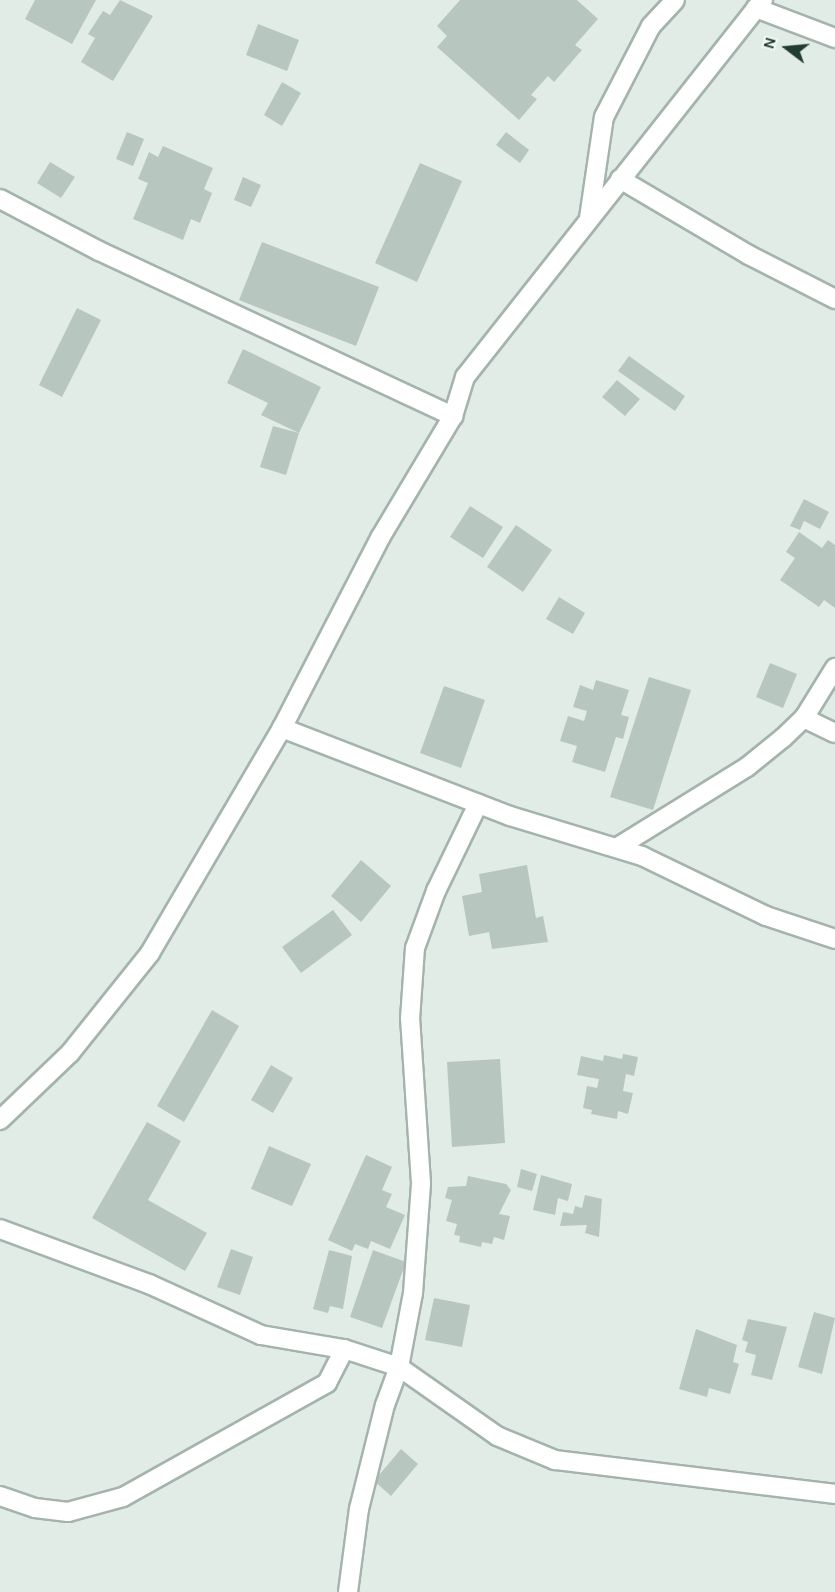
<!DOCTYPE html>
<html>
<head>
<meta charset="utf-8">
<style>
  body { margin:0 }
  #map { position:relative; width:835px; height:1592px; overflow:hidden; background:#e1ece6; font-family:Karla,sans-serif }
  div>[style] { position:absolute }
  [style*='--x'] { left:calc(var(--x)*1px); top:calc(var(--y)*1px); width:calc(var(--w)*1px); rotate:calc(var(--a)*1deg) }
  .building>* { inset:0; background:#b7c7bf }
  .roads { filter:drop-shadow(2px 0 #a4b4ad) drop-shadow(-2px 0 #a4b4ad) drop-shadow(0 2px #a4b4ad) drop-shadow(0 -2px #a4b4ad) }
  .minor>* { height:18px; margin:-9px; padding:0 9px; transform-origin:9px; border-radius:9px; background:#fff }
  .tertiary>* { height:18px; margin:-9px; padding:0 9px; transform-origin:9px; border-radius:9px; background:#fff }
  span { translate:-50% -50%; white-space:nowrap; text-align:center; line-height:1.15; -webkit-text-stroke:5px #f2f9f4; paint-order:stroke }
  .north { position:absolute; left:757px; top:18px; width:60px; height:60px; -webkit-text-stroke:4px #f2f9f4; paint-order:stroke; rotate:286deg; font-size:16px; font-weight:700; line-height:24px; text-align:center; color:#213d33 }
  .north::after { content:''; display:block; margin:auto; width:21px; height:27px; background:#213d33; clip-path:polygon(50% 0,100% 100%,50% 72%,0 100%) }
</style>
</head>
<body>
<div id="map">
  <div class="building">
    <div style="clip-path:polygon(35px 0,96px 0,72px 44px,25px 19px)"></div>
    <div style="clip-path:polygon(120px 0,153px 16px,113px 81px,81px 62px,95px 38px,88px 34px,103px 11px,110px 15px)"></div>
    <div style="clip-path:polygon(460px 0,577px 0,598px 19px,575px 45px,582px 50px,554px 82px,548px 76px,531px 95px,537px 99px,519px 120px,437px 47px,447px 36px,437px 26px)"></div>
    <div style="clip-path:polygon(258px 24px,299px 40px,287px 71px,246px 55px)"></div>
    <div style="clip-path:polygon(282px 82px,301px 93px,282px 126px,264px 115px)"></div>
    <div style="clip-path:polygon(127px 132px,144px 139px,133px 166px,116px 159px)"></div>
    <div style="clip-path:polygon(506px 132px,529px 150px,520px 163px,496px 145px)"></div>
    <div style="clip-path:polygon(163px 146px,213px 168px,204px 189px,212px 193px,200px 223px,191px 219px,183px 240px,133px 219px,148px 183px,138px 179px,149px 152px,158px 157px)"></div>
    <div style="clip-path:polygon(50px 162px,75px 177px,61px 198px,37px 183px)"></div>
    <div style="clip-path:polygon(420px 163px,462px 181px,417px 282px,375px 263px)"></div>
    <div style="clip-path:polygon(243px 177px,261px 185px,251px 207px,234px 200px)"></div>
    <div style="clip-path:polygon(262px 242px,379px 287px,356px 346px,239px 300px)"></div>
    <div style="clip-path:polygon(77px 308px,101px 320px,62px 397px,39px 385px)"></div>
    <div style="clip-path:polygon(243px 349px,321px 387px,299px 433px,261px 415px,268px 403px,227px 383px)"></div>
    <div style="clip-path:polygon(629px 356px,685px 396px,675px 411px,618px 371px)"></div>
    <div style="clip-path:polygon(617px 380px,640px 399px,625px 416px,602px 397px)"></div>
    <div style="clip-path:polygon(273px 426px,299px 433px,286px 475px,260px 467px)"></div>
    <div style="clip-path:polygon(804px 499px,829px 512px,820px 529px,804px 521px,800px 530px,790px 526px)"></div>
    <div style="clip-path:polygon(470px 506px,503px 527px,483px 558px,450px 537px)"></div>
    <div style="clip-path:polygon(516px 525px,552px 550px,523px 592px,487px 567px)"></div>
    <div style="clip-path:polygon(799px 532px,822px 548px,828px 540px,835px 545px,835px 608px,824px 600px,819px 607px,780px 580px,795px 558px,786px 552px)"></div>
    <div style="clip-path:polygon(559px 597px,585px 613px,573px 634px,546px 619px)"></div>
    <div style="clip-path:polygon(770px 663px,797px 674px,783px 708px,756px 697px)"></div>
    <div style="clip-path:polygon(649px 677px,691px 690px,653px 810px,610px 797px)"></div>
    <div style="clip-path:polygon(596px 680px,629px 690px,621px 715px,629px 717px,623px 739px,616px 737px,605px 772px,572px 762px,577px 746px,560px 741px,568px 716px,584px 721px,587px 711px,573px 707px,580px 685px,593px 690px)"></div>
    <div style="clip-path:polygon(444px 686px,485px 700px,461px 768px,420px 753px)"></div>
    <div style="clip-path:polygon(361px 860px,391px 886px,361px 922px,331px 896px)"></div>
    <div style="clip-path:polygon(527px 865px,536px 918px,543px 916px,548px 942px,492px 949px,489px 932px,469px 936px,462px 896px,482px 892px,479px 874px)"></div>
    <div style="clip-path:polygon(333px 910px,352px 935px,301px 973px,282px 947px)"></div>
    <div style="clip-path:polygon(212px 1010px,239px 1026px,184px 1122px,157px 1106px)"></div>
    <div style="clip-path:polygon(623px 1054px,638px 1057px,634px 1076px,626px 1074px,623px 1091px,633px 1093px,628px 1114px,618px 1111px,617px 1119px,591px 1114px,592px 1110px,583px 1108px,587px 1086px,597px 1088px,599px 1079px,577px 1075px,581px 1056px,603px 1061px,604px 1055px,622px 1059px)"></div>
    <div style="clip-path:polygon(500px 1059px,505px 1143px,452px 1147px,447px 1062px)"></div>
    <div style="clip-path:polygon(271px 1065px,293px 1078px,273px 1113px,251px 1100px)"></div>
    <div style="clip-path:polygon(147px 1122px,181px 1141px,148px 1200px,207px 1233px,185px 1271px,92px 1218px)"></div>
    <div style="clip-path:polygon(269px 1146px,311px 1164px,292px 1206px,251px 1189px)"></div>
    <div style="clip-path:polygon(366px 1155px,392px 1167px,382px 1190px,392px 1194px,386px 1207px,405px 1215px,390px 1249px,371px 1241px,368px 1249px,355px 1244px,352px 1251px,328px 1240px)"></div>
    <div style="clip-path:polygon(521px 1169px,537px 1174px,532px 1191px,517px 1187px)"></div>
    <div style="clip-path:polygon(541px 1175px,572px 1184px,568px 1201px,558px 1198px,555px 1215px,533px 1210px)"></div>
    <div style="clip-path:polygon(468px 1176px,506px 1184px,511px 1190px,499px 1214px,510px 1216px,504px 1240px,494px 1237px,492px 1244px,482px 1242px,481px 1247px,459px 1242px,460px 1236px,454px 1235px,457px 1224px,446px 1221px,452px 1200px,445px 1198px,448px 1187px,466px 1186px)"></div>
    <div style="clip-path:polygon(585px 1195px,602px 1199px,599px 1237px,585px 1233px,587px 1225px,560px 1226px,563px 1212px,573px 1214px,575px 1206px,582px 1208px)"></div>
    <div style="clip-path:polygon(231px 1249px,253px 1257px,240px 1295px,217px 1287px)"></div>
    <div style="clip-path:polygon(329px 1250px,352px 1256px,343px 1309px,330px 1306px,328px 1313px,313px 1309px)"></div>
    <div style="clip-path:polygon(373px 1250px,406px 1262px,382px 1328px,350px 1317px)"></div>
    <div style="clip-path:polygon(434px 1298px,470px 1305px,462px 1347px,425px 1340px)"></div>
    <div style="clip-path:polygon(814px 1312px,835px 1318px,822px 1374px,798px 1367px)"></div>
    <div style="clip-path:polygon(748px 1319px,787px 1327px,772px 1380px,751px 1375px,756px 1355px,745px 1352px,748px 1342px,742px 1340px)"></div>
    <div style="clip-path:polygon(696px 1329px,737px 1345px,733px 1362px,739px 1364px,730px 1394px,709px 1388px,707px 1397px,679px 1389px)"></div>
    <div style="clip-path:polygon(401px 1449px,418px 1464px,391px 1496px,374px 1481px)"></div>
  </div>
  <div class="roads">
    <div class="minor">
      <div style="--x:756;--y:8;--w:85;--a:20.8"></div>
      <div style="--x:620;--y:179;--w:150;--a:30.5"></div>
      <div style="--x:749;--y:255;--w:97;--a:27.1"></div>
      <div style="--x:0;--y:199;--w:112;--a:27.7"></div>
      <div style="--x:99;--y:251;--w:391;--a:25"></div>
      <div style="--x:589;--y:218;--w:102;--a:-81.6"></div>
      <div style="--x:604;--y:117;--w:102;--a:-62.7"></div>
      <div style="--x:651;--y:26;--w:35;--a:-47"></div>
      <div style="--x:804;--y:718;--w:34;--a:26"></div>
      <div style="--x:282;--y:728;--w:244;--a:21.1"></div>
      <div style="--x:510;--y:816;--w:138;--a:16.9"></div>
      <div style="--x:642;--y:856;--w:138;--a:25.8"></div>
      <div style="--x:766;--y:916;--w:73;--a:18.4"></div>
      <div style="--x:618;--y:847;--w:152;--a:-31.8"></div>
      <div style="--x:747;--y:767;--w:46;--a:-38.9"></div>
      <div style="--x:783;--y:738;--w:29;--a:-44"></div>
      <div style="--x:804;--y:718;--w:59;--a:-58.2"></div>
      <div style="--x:0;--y:1229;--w:159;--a:20.3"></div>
      <div style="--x:149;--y:1284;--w:123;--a:24.5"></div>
      <div style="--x:261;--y:1335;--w:84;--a:9.6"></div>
      <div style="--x:344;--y:1349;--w:58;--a:18.1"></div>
      <div style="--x:399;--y:1367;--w:120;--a:35.1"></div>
      <div style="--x:497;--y:1436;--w:63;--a:22.5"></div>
      <div style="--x:555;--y:1460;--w:282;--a:6.9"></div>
      <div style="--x:0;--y:1496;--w:37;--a:19"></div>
      <div style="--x:35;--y:1508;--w:33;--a:7"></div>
      <div style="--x:68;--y:1512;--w:57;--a:-15.3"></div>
      <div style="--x:123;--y:1497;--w:234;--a:-29.2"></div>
      <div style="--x:327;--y:1383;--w:38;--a:-63"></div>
      <div style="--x:348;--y:1592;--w:84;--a:-82.5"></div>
      <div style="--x:359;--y:1509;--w:107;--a:-76"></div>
      <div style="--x:385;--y:1405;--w:40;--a:-69.8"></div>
      <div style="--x:399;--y:1367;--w:75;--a:-79.3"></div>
      <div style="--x:413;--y:1293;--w:110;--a:-85.8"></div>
      <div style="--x:421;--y:1183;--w:164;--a:-93.8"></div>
      <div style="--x:410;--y:1019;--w:71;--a:-86"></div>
      <div style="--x:415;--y:948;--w:61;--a:-69.8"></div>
      <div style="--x:436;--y:891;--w:97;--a:-64.2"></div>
    </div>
    <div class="tertiary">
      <div style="--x:0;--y:1120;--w:97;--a:-43.7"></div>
      <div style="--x:70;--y:1053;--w:128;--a:-51.3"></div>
      <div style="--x:150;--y:953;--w:261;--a:-59.6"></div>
      <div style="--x:282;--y:728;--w:214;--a:-62.7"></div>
      <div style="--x:380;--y:538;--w:142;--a:-59.1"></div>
      <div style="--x:453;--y:416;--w:41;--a:-72.9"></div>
      <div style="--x:465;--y:377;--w:481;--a:-51.7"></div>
    </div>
  </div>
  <div class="north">N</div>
</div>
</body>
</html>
